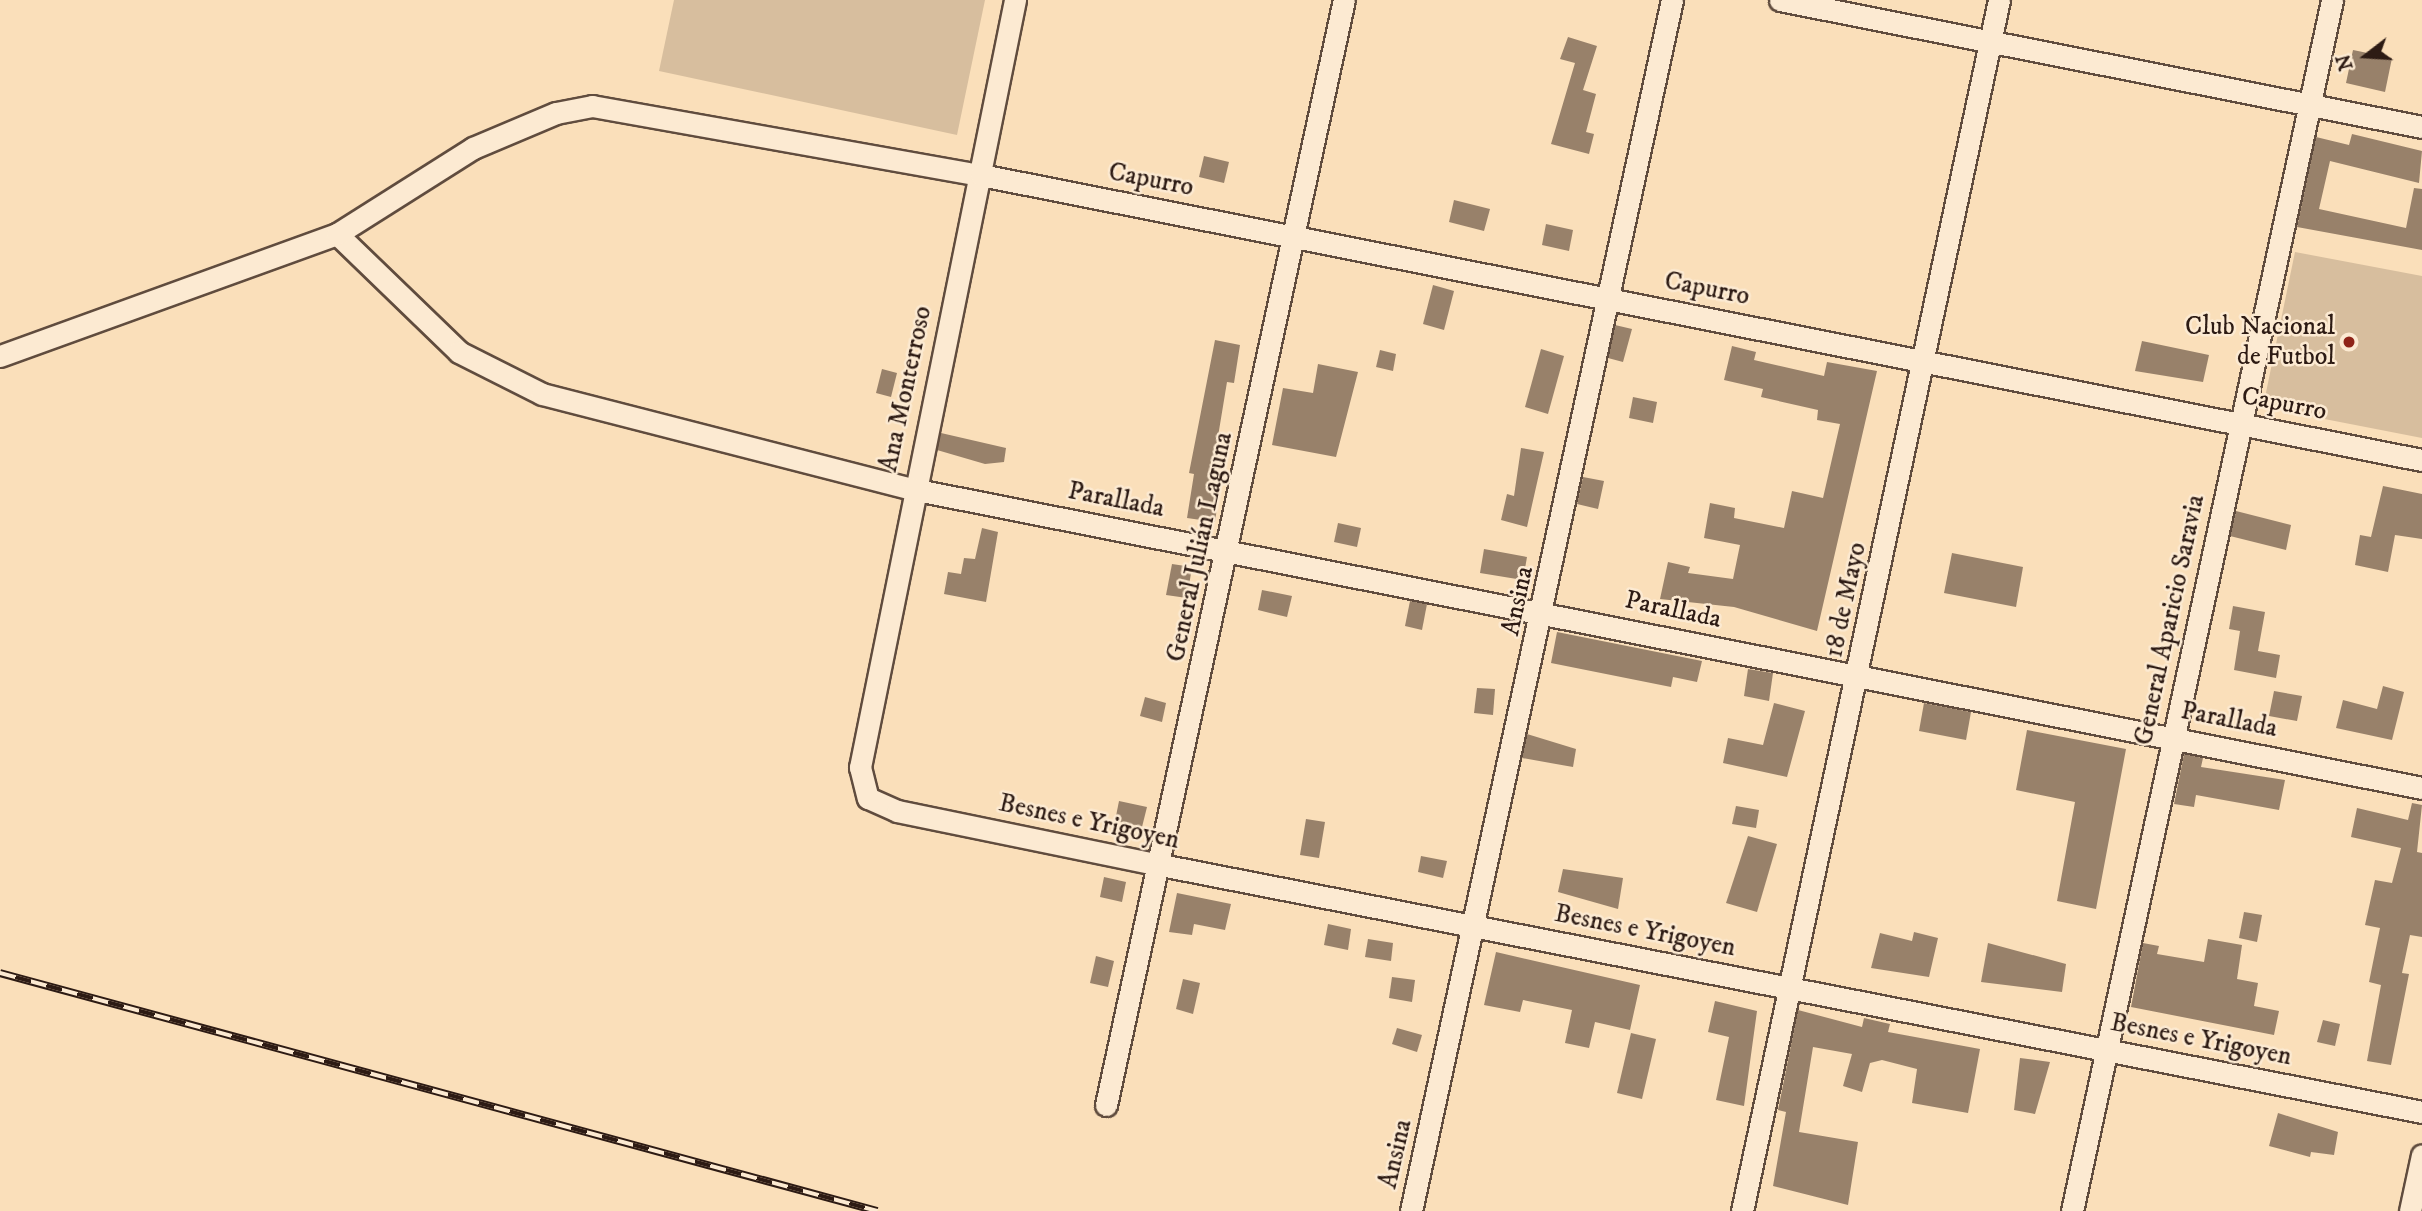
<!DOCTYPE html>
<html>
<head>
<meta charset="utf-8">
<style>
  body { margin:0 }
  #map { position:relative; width:2422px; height:1211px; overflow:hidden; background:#fadfba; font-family:"IM FELL DW Pica",serif }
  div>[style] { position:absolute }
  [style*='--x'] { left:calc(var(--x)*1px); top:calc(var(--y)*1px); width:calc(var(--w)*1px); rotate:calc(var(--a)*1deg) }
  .green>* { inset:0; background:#d7be9e }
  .building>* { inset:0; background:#98816a }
  .roads { filter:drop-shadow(2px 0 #604c3e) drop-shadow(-2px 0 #604c3e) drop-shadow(0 2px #604c3e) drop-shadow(0 -2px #604c3e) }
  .minor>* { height:21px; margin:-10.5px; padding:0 10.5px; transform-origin:10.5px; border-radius:10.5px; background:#fcead2 }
  .rail>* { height:8px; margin-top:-4px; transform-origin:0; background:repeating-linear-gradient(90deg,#fcead2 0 16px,#2d1b14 0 32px); box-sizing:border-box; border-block:2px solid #2d1b14 }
  .dots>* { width:19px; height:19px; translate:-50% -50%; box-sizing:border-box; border:4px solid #fcead2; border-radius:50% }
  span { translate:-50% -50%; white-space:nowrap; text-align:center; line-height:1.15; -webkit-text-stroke:5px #fcead2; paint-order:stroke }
  .street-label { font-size:26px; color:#2d1b14 }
  .poi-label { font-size:26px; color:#2d1b14 }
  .right { translate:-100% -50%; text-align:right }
  .north { position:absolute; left:2331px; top:21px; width:70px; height:70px; -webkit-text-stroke:5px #fcead2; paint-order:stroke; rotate:253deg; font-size:19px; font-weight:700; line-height:28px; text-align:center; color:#2d1b14 }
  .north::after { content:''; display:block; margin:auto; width:24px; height:32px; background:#2d1b14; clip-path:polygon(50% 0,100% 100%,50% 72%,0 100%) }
</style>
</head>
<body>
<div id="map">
  <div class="green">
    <div style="clip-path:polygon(674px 0,985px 0,957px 135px,659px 71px)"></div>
    <div style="clip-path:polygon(2295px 252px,2422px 276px,2422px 438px,2263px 407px)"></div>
  </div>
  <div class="building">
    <div style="clip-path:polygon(1568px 37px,1597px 46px,1583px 90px,1596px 94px,1586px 132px,1594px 134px,1589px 154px,1551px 144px,1575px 63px,1560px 59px)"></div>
    <div style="clip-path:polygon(2353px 50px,2392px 58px,2385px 92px,2346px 83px)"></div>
    <div style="clip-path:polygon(2352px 134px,2422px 151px,2419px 183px,2330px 161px,2319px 209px,2406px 228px,2414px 188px,2422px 189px,2422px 250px,2297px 227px,2316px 137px,2349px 145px)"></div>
    <div style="clip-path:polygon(1204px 156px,1229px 162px,1224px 183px,1199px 177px)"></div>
    <div style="clip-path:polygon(1454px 200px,1490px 209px,1484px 231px,1449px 222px)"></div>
    <div style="clip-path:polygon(1546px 224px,1573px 230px,1569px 251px,1542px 245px)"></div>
    <div style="clip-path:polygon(1433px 285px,1454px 291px,1444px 330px,1423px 324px)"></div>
    <div style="clip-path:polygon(1615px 325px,1632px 329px,1623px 362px,1608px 358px)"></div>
    <div style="clip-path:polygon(1215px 340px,1240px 345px,1234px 383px,1227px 382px,1210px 485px,1220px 486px,1215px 522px,1187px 518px,1194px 474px,1189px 473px)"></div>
    <div style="clip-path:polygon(2142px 341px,2209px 355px,2203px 382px,2135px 371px)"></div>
    <div style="clip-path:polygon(1732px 346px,1756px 352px,1754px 360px,1824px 376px,1827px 362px,1877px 371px,1817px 631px,1734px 607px,1660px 599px,1668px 562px,1690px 567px,1688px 573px,1733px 579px,1740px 545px,1704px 538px,1710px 503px,1735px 508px,1734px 518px,1784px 528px,1792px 491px,1823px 498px,1840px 424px,1817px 420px,1818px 410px,1761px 397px,1763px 389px,1724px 380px)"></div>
    <div style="clip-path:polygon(1541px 349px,1564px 356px,1548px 414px,1525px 407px)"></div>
    <div style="clip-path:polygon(1380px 350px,1396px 354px,1393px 371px,1376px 367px)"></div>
    <div style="clip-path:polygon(1318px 364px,1358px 372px,1336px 457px,1272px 445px,1283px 388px,1313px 393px)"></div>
    <div style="clip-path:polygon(882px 369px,897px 373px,891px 397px,876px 393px)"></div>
    <div style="clip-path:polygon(1633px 397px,1657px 402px,1653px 423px,1629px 418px)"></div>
    <div style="clip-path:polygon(941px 433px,1006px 448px,1004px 462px,985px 464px,937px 450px)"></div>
    <div style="clip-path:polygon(1521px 448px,1544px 452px,1527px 527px,1501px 520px,1507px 494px,1514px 496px)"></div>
    <div style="clip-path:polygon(1583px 477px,1604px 481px,1598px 509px,1577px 504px)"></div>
    <div style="clip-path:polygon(2383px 486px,2422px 494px,2422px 539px,2395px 535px,2388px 572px,2355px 565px,2360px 535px,2371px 537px)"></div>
    <div style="clip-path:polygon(2236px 511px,2291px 525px,2286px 550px,2230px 536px)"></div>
    <div style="clip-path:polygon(1338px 523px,1361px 528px,1357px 547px,1334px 542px)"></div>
    <div style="clip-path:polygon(982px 528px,998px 532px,986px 602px,944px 594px,948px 572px,961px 574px,964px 558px,975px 559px)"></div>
    <div style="clip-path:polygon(1484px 549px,1527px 557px,1523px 580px,1480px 573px)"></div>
    <div style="clip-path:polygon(1952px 553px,2023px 567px,2016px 607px,1944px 593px)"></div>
    <div style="clip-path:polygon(1172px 564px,1192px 567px,1187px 598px,1166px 595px)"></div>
    <div style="clip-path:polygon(1262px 590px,1292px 596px,1287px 617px,1258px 610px)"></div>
    <div style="clip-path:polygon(1410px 601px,1427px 604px,1422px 630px,1405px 626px)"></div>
    <div style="clip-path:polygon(2233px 606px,2265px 612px,2258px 651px,2280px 655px,2276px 678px,2234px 670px,2240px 631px,2229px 629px)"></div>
    <div style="clip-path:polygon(1557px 632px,1702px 661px,1697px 682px,1673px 677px,1671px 687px,1551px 663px)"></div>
    <div style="clip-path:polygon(1748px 669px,1773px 673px,1769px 701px,1744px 696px)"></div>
    <div style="clip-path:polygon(2383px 686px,2404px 692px,2392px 740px,2336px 728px,2343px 700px,2377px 709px)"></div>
    <div style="clip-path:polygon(1477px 688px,1495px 689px,1493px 715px,1474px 713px)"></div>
    <div style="clip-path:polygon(2274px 691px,2302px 696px,2297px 721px,2269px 716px)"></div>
    <div style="clip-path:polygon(1145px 697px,1166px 703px,1162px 722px,1140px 716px)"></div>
    <div style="clip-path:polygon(1774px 703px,1805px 711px,1787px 777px,1723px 763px,1728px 738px,1763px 745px)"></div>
    <div style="clip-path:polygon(1924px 703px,1971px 712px,1966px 740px,1919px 731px)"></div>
    <div style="clip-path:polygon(2027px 730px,2126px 749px,2096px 909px,2057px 901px,2075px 802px,2016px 790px)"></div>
    <div style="clip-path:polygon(1527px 734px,1576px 749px,1573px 767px,1522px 758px)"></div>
    <div style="clip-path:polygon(2184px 754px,2203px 758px,2201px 767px,2285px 780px,2279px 810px,2196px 795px,2194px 807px,2174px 804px)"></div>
    <div style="clip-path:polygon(1119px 801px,1147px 807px,1142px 827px,1115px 821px)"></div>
    <div style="clip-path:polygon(2412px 803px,2422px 805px,2417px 852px,2422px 853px,2422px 937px,2410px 935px,2402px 973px,2409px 974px,2391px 1065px,2367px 1061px,2381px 985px,2369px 982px,2380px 928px,2365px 925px,2375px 880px,2392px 883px,2401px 848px,2351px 837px,2357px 808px,2408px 820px)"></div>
    <div style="clip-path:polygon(1736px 806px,1759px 810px,1756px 828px,1732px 824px)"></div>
    <div style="clip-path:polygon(1306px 819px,1325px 822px,1319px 858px,1300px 855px)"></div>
    <div style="clip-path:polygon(1748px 836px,1777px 844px,1757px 912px,1726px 903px)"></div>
    <div style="clip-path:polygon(1421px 856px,1447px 861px,1443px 878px,1418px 872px)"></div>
    <div style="clip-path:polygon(1563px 869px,1623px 878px,1618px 909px,1558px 892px)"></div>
    <div style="clip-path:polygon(1104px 877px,1126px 882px,1122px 902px,1100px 897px)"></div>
    <div style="clip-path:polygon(1177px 893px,1231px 904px,1225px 930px,1194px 924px,1192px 935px,1169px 932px)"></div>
    <div style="clip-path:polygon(2244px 912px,2262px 915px,2257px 942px,2239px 938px)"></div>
    <div style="clip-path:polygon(1328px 924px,1351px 929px,1348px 950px,1324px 945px)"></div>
    <div style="clip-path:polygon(1914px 932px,1938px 938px,1929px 977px,1871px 968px,1880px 933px,1912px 941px)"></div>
    <div style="clip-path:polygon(1368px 939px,1393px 943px,1391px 961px,1365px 957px)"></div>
    <div style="clip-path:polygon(2208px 939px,2242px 945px,2237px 979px,2258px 983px,2254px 1006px,2279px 1011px,2274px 1035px,2131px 1007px,2143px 943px,2159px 946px,2157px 954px,2204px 962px)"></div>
    <div style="clip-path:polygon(1988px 943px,2066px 964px,2062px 992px,1981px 982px)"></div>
    <div style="clip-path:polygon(1496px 952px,1640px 985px,1630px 1030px,1595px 1022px,1589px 1048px,1565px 1043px,1572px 1010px,1523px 1000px,1520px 1012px,1484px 1005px)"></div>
    <div style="clip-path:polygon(1096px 956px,1114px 961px,1108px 987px,1090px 983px)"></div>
    <div style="clip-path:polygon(1392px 977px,1415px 980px,1412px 1002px,1389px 998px)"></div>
    <div style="clip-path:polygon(1183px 979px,1200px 983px,1193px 1014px,1176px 1009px)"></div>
    <div style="clip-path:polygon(1715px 1001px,1757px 1011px,1744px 1106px,1716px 1100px,1729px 1037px,1708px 1032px)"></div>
    <div style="clip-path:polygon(1798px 1010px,1862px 1027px,1864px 1018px,1890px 1024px,1888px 1032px,1980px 1049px,1968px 1113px,1912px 1103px,1917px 1069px,1882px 1060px,1870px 1063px,1862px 1092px,1843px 1086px,1852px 1054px,1813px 1047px,1799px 1132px,1858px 1142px,1848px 1205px,1773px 1186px,1786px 1112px,1778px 1110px)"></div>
    <div style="clip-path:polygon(2323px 1020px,2340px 1024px,2335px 1046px,2317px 1042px)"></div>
    <div style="clip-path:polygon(1397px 1028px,1422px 1035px,1417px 1052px,1392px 1044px)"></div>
    <div style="clip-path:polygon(1631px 1033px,1656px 1039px,1642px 1099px,1617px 1093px)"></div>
    <div style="clip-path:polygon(2020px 1058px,2050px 1062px,2035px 1114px,2014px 1110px)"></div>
    <div style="clip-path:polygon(2278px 1113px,2338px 1132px,2334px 1155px,2311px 1152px,2310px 1157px,2269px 1146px)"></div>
  </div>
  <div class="roads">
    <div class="minor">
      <div style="--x:1015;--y:0;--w:783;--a:101.42"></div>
      <div style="--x:860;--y:767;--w:32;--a:76"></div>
      <div style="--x:868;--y:798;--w:32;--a:24"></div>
      <div style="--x:897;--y:811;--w:269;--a:11.6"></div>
      <div style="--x:1161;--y:865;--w:1285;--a:11.08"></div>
      <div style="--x:1780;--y:0;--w:654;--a:11.19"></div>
      <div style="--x:337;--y:234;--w:170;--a:44"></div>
      <div style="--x:459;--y:352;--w:93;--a:26.8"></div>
      <div style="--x:542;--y:394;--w:382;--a:14.4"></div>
      <div style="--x:912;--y:489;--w:1539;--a:11.2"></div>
      <div style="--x:0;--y:356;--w:358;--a:-19.9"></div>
      <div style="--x:337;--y:234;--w:161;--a:-32.3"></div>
      <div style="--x:473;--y:148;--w:90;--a:-22.9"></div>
      <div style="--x:556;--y:113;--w:37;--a:-11"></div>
      <div style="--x:592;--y:106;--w:395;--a:10.1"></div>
      <div style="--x:981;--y:175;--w:1469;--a:11.19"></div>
      <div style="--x:1106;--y:1105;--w:1130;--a:-77.85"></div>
      <div style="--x:1411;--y:1211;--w:1239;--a:-77.84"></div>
      <div style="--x:1742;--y:1211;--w:1238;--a:-78.02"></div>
      <div style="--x:2072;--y:1211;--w:1239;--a:-77.88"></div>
      <div style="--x:2410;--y:1211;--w:57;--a:-77.9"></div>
    </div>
  </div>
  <div class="rail">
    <div style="--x:0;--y:973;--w:909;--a:15.18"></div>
  </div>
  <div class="dots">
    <div style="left:2349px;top:342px;background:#8f2418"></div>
  </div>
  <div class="street-label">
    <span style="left:1151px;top:180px;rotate:11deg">Capurro</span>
    <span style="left:1707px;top:289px;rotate:11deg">Capurro</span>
    <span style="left:906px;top:389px;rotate:-78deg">Ana Monterroso</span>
    <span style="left:2284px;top:404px;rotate:11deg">Capurro</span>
    <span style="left:1116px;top:500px;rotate:11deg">Parallada</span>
    <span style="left:1200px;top:547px;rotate:-78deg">General Julián Laguna</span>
    <span style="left:1846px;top:600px;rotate:-78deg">18 de Mayo</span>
    <span style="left:1518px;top:601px;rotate:-78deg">Ansina</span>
    <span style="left:1673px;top:610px;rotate:12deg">Parallada</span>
    <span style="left:2170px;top:620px;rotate:-78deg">General Aparicio Saravia</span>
    <span style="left:2229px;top:720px;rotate:11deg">Parallada</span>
    <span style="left:1089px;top:822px;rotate:12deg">Besnes e Yrigoyen</span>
    <span style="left:1645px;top:931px;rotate:11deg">Besnes e Yrigoyen</span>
    <span style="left:2201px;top:1040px;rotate:11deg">Besnes e Yrigoyen</span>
    <span style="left:1396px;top:1154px;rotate:-77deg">Ansina</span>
  </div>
  <div class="poi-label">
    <span class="right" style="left:2335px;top:342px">Club Nacional<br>de Futbol</span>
  </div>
  <div class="north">N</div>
</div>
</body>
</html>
